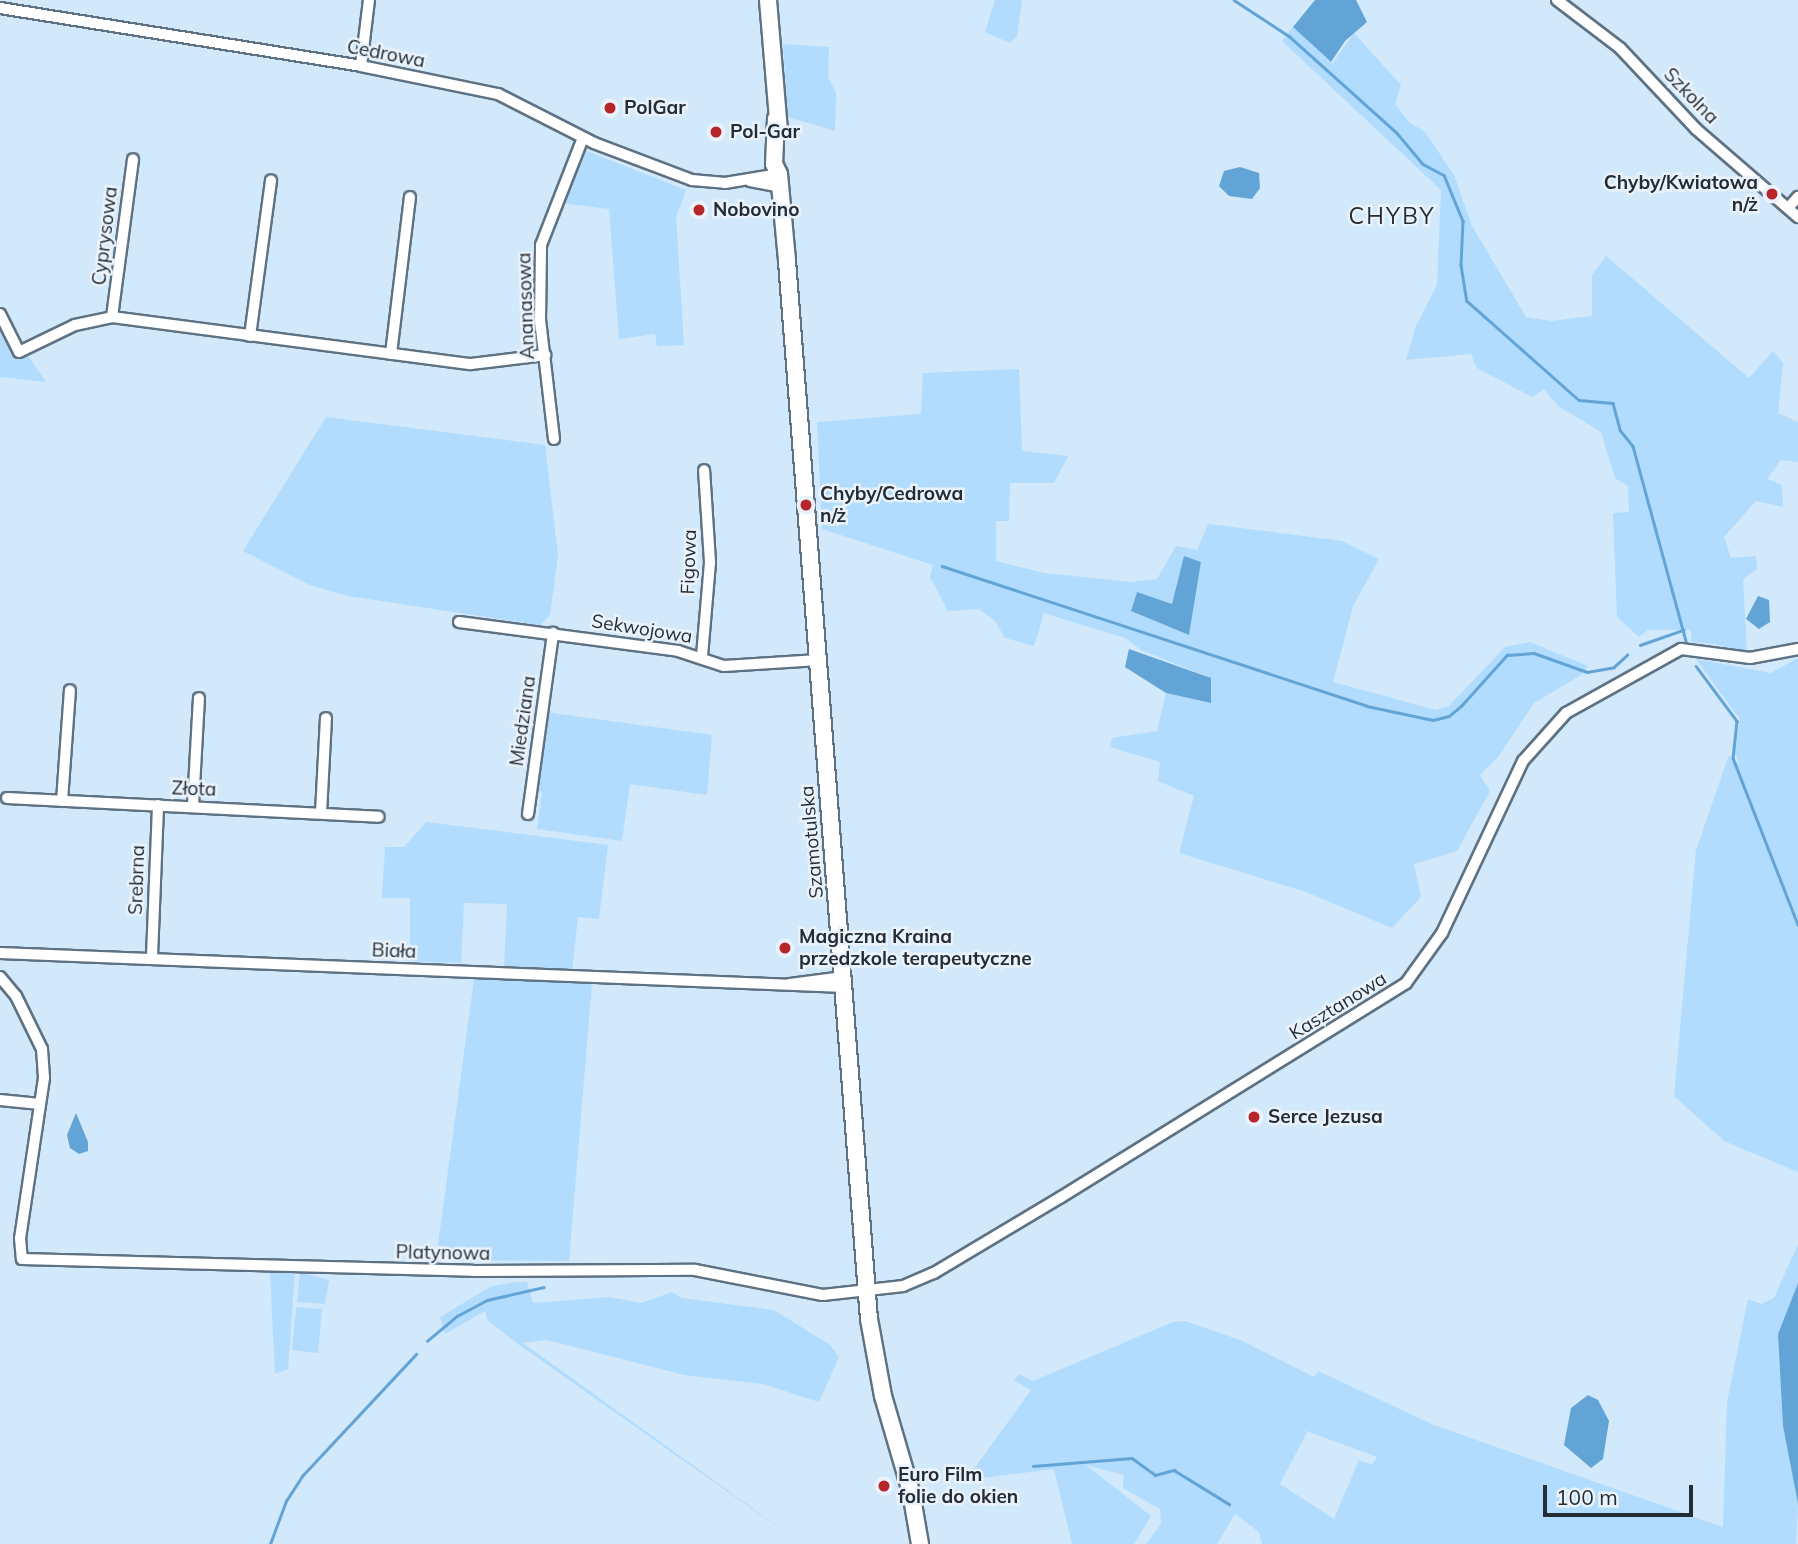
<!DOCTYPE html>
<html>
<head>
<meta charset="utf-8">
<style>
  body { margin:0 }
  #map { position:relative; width:1798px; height:1544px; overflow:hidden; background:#d2e8fb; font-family:Mulish,sans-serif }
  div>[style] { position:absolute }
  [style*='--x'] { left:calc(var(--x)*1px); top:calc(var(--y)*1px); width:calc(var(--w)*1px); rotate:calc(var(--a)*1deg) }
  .green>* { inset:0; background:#b1dcfe }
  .water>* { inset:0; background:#63a4d6 }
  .stream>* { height:2.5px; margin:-1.25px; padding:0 1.25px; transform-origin:1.25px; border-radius:1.25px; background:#63a4d6 }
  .roads { filter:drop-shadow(2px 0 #5e7283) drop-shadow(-2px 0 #5e7283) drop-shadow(0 2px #5e7283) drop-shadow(0 -2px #5e7283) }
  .street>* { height:10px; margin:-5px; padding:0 5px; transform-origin:5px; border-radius:5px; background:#fff }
  .secondary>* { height:16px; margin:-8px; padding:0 8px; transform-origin:8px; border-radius:8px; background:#fff }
  .dots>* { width:19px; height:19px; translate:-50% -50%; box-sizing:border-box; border:4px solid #eaf3fb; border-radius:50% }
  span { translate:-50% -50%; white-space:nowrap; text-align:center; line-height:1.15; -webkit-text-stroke:5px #eaf3fb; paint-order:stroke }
  .street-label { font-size:19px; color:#242c34 }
  .poi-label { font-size:19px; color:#242c34; font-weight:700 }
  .left { translate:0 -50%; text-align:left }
  .right { translate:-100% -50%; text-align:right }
  .quarter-label { font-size:23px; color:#242c34; letter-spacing:2px }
  .scale { position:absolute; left:1543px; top:1485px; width:150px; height:32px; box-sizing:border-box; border:4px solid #242c34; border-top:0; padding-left:9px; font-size:21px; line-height:24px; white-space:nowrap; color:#242c34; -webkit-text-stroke:5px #eaf3fb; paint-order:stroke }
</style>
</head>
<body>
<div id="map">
  <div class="green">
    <div style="clip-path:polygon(995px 0,1022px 0,1017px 36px,1010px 43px,985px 32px)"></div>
    <div style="clip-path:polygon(1293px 27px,1332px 64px,1354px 33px,1401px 85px,1395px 104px,1409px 122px,1425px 132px,1454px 175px,1472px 226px,1526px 317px,1552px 321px,1592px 316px,1592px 275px,1606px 256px,1749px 378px,1773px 351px,1783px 363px,1778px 413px,1798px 422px,1798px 462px,1781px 460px,1767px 479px,1782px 485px,1783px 507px,1756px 501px,1724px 537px,1731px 558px,1756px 556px,1757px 569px,1743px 579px,1747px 654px,1715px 644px,1691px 642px,1691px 630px,1648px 630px,1639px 637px,1617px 617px,1613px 513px,1629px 512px,1628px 486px,1615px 478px,1601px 432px,1558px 406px,1544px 389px,1532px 397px,1477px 368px,1471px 354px,1406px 360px,1416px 326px,1437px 285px,1441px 190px,1282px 41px)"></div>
    <div style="clip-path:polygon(783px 44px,829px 47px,828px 77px,836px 93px,835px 131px,788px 117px)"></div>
    <div style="clip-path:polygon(584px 150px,686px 190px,676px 217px,684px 345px,657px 346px,655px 334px,619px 339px,609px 209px,561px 203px)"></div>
    <div style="clip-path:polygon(0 324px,27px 354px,46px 382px,0 377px)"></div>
    <div style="clip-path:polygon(evenodd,1019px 369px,1022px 451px,1068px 456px,1054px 483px,1010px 483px,1009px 521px,996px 521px,996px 561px,1044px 573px,1131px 582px,1157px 579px,1176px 546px,1197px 550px,1208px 524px,1342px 541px,1379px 559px,1353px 606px,1333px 682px,1436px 710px,1449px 706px,1505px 647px,1530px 642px,1588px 666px,1581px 675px,1534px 703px,1498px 757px,1480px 775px,1490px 791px,1470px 827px,1457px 851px,1414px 864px,1421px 897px,1392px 928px,1306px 892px,1179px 853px,1194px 796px,1158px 781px,1160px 762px,1110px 747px,1112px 738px,1157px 731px,1166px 693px,1210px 703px,1211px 678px,1141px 650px,1125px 638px,1044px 613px,1034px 646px,1005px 638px,995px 621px,979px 609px,948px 611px,930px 577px,933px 565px,822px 529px,817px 422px,921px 414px,923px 373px,1019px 369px,1184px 556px,1201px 562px,1189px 635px,1131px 611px,1137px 592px,1172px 604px,1184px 556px)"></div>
    <div style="clip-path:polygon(326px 417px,545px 445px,558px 555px,550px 615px,540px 625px,348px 596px,310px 585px,243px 551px)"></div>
    <div style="clip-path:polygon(1798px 658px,1798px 1172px,1724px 1141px,1674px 1096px,1696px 850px,1729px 755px,1740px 765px,1735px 753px,1740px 719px,1696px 659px,1771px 673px)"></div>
    <div style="clip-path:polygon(545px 712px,712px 735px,707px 795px,630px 784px,622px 841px,537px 829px,542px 792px,536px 789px)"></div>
    <div style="clip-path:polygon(426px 822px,608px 845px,599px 919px,578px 917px,572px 971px,504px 969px,507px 904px,464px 903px,461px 963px,410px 961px,410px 898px,382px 898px,385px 847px,404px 847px)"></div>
    <div style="clip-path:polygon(474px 979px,592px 983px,569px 1261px,436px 1260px)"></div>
    <div style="clip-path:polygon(evenodd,1798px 1244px,1798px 1283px,1778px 1334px,1783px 1426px,1798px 1504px,1796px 1544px,1262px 1544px,1259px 1532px,1235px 1514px,1217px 1544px,1146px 1544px,1161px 1524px,1160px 1509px,1123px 1488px,1124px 1475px,1086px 1465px,1151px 1516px,1134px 1544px,1072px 1544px,1054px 1469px,966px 1480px,1031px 1390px,1014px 1380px,1019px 1374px,1033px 1381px,1173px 1322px,1185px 1321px,1240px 1340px,1314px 1377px,1318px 1371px,1434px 1425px,1723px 1527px,1727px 1402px,1748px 1299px,1761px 1304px,1774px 1298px,1798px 1244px,1301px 1429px,1377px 1457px,1372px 1465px,1359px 1460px,1334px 1519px,1280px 1484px,1307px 1432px,1301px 1429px)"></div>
    <div style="clip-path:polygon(270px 1272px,295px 1272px,288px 1369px,275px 1374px)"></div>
    <div style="clip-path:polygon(300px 1272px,329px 1280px,325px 1304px,297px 1302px)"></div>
    <div style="clip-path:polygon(518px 1282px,527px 1282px,533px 1303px,609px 1297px,642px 1303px,672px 1292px,681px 1298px,774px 1310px,830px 1345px,839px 1357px,819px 1402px,763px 1384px,684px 1375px,547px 1340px,523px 1343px,802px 1544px,518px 1344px,487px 1320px,485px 1311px,445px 1334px,440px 1317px,492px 1286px)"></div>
    <div style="clip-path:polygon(296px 1307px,322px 1309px,318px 1353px,292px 1350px)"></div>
  </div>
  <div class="water">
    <div style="clip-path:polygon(1315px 0,1356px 0,1367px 22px,1345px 41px,1331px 62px,1293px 27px)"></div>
    <div style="clip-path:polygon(1240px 167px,1259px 173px,1260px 188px,1252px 199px,1229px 196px,1219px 186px,1224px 171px)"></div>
    <div style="clip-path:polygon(1184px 556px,1201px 562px,1189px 635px,1131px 611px,1137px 592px,1172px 604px)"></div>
    <div style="clip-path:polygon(1758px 596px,1769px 600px,1770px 622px,1759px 629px,1746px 619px)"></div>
    <div style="clip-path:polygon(1129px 649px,1211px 678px,1211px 703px,1166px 693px,1125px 667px)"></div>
    <div style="clip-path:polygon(76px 1113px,88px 1142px,88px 1151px,79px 1154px,70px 1148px,67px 1135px)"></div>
    <div style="clip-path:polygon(1798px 1283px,1798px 1504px,1783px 1426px,1778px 1334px)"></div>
    <div style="clip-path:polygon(1588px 1395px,1598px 1400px,1609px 1421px,1603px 1459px,1591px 1468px,1564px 1445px,1571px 1408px)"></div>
  </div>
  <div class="stream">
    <div style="--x:1234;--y:0;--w:66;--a:33.2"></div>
    <div style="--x:1289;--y:36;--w:145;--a:41.9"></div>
    <div style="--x:1397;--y:133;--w:40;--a:50"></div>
    <div style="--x:1423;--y:164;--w:24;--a:28"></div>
    <div style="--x:1444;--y:175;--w:50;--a:67.6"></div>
    <div style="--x:1463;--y:221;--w:44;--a:92.6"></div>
    <div style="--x:1461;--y:265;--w:36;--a:81"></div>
    <div style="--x:1467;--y:301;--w:149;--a:41.5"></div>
    <div style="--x:1579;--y:400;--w:34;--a:5"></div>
    <div style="--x:1613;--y:403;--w:28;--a:75"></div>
    <div style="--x:1620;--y:430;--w:21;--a:51"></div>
    <div style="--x:1633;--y:446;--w:202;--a:74.8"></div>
    <div style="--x:942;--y:566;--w:447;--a:18.2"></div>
    <div style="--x:1367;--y:706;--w:67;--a:12"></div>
    <div style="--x:1433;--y:720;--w:16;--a:-14"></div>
    <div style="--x:1449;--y:716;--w:16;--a:-40"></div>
    <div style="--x:1461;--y:706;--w:69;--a:-48"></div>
    <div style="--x:1507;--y:655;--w:27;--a:-4"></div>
    <div style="--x:1534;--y:653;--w:56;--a:19.7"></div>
    <div style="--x:1587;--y:672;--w:27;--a:-10"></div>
    <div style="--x:1614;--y:667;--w:18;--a:-43"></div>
    <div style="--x:1640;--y:645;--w:46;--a:-19.2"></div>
    <div style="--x:1696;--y:666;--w:69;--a:53.3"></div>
    <div style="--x:1737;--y:721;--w:37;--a:96"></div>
    <div style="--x:1733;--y:758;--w:179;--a:68.7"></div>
    <div style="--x:427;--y:1341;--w:39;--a:-40"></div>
    <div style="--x:457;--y:1316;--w:34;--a:-28"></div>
    <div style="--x:487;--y:1300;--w:58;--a:-12.8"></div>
    <div style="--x:1033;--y:1466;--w:99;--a:-4.6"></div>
    <div style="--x:1132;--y:1458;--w:29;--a:36"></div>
    <div style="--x:1155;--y:1475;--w:20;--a:-15"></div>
    <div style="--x:1174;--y:1470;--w:65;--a:31.7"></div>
    <div style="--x:270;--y:1544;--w:46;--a:-69.6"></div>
    <div style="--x:286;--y:1501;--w:30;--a:-57"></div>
    <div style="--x:302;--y:1476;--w:167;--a:-46.9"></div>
  </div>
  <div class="roads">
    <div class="street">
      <div style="--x:1557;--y:0;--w:79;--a:37.3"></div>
      <div style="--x:1620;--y:48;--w:111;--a:46.8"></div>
      <div style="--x:1696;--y:129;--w:135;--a:40.8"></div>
      <div style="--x:0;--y:8;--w:366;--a:9.1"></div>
      <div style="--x:361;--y:66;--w:140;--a:11.6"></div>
      <div style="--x:498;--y:94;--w:108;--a:27"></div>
      <div style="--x:594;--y:143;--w:105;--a:20.7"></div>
      <div style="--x:692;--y:180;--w:33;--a:5"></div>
      <div style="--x:725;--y:183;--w:55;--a:-9.5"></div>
      <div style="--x:361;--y:66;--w:66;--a:-83.1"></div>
      <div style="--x:750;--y:181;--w:31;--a:11"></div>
      <div style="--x:1788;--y:208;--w:15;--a:-48"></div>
      <div style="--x:0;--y:314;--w:42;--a:63.4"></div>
      <div style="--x:19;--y:352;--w:62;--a:-25.7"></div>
      <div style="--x:75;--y:325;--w:38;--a:-12"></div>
      <div style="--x:112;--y:317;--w:362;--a:7.5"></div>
      <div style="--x:471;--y:364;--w:75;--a:-6.9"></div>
      <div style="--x:112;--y:317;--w:159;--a:-82.4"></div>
      <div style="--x:250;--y:336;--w:157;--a:-82.3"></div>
      <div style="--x:391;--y:354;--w:158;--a:-83.1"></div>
      <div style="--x:554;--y:439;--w:120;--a:-96.7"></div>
      <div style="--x:540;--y:320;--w:75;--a:-89.2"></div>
      <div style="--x:541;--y:245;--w:115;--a:-68.6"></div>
      <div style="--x:459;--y:622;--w:221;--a:7.5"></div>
      <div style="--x:678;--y:651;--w:48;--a:18.1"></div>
      <div style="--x:724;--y:666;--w:95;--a:-3.6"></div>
      <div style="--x:702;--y:656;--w:94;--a:-85.1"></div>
      <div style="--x:710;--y:562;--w:92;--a:-93.7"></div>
      <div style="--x:7;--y:798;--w:372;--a:2.9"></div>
      <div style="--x:62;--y:801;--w:111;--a:-85.9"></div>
      <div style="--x:193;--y:805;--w:107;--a:-86.8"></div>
      <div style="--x:321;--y:813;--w:95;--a:-87"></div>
      <div style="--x:528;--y:814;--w:183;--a:-82.1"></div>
      <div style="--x:0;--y:953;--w:845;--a:2.31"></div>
      <div style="--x:152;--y:956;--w:151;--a:-87.7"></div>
      <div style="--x:0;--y:977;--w:25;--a:50"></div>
      <div style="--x:16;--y:996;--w:59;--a:63.9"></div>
      <div style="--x:42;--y:1049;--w:29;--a:86"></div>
      <div style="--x:44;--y:1078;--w:162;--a:98.5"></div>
      <div style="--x:20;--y:1238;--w:21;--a:85"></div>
      <div style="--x:22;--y:1259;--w:451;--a:1.5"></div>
      <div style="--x:473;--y:1271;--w:222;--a:-0.3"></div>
      <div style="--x:695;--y:1270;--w:130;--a:11.1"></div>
      <div style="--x:823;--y:1295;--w:81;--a:-6.4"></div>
      <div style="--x:903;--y:1286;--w:34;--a:-23"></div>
      <div style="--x:934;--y:1273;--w:148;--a:-30.9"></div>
      <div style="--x:1061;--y:1197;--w:406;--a:-31.8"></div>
      <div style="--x:1406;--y:983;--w:62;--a:-54.2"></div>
      <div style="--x:1442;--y:933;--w:190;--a:-64.8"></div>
      <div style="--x:1523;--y:761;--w:64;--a:-48.1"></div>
      <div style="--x:1566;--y:713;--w:132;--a:-29.1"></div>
      <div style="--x:1681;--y:649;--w:70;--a:7.4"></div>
      <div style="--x:1750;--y:658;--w:49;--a:-10.6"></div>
      <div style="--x:790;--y:984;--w:54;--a:-7.4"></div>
      <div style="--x:0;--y:1100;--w:40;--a:5.7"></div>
    </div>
    <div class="secondary">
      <div style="--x:768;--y:0;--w:130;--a:85.2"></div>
      <div style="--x:776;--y:119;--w:45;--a:92.5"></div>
      <div style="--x:774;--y:164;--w:11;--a:63"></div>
      <div style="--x:779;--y:174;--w:87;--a:84.7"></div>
      <div style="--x:787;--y:261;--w:1061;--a:85.57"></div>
      <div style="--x:869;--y:1319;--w:78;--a:79.7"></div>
      <div style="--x:883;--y:1396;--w:100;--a:73.7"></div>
      <div style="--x:911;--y:1492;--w:53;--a:80.2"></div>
    </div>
  </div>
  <div class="dots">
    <div style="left:610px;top:108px;background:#b62529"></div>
    <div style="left:716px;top:132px;background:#b62529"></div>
    <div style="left:1772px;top:194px;background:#b62529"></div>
    <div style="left:699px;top:210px;background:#b62529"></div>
    <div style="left:806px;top:505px;background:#b62529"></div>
    <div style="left:785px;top:948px;background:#b62529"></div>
    <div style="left:1254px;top:1117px;background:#b62529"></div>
    <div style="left:884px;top:1486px;background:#b62529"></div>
  </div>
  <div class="street-label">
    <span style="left:386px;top:54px;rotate:11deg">Cedrowa</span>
    <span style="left:1691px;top:96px;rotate:46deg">Szkolna</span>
    <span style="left:105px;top:236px;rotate:-83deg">Cyprysowa</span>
    <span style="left:526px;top:306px;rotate:-92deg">Ananasowa</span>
    <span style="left:689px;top:562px;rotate:-88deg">Figowa</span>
    <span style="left:642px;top:629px;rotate:9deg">Sekwojowa</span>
    <span style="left:523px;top:721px;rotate:-82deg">Miedziana</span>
    <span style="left:194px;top:789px;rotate:2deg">Złota</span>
    <span style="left:812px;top:842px;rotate:-95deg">Szamotulska</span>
    <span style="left:137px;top:880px;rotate:-88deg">Srebrna</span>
    <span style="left:394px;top:951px;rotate:2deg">Biała</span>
    <span style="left:1338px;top:1006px;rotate:-32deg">Kasztanowa</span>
    <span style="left:443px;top:1253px;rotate:1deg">Platynowa</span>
  </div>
  <div class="poi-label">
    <span class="left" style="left:624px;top:108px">PolGar</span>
    <span class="left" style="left:730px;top:132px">Pol-Gar</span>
    <span class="right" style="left:1758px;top:194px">Chyby/Kwiatowa<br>n/ż</span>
    <span class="left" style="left:713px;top:210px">Nobovino</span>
    <span class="left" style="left:820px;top:505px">Chyby/Cedrowa<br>n/ż</span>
    <span class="left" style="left:799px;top:948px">Magiczna Kraina<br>przedzkole terapeutyczne</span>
    <span class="left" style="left:1268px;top:1117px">Serce Jezusa</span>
    <span class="left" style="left:898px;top:1486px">Euro Film<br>folie do okien</span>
  </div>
  <div class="quarter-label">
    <span style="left:1392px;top:216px">CHYBY</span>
  </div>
  <div class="scale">100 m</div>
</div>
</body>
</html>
